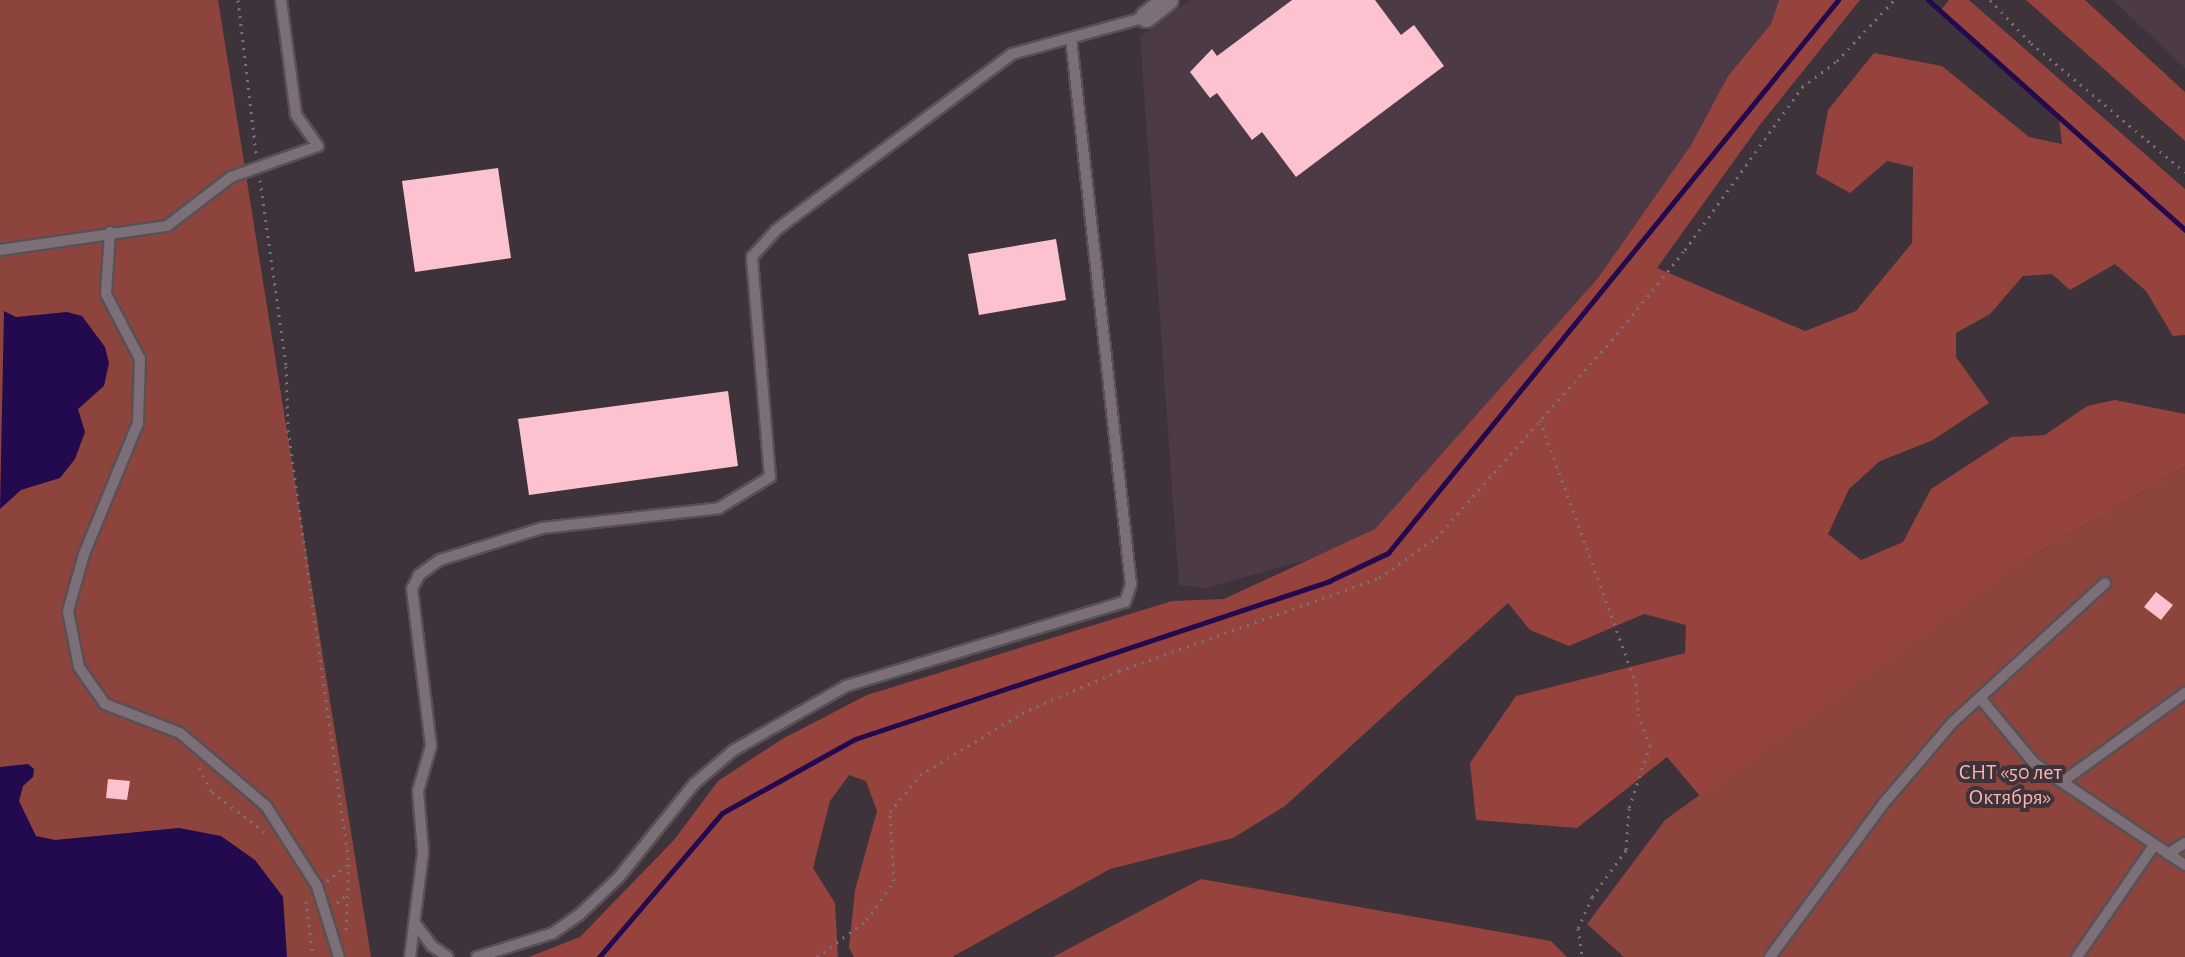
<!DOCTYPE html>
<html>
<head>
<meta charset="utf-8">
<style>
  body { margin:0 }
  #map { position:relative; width:2185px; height:957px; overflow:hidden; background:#3e333a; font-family:"Alegreya Sans",sans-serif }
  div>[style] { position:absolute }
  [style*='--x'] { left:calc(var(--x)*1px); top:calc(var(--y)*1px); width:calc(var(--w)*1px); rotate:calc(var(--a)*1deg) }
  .built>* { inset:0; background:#4c3b46 }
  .green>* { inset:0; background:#8d443d }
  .forest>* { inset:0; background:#95433c }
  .water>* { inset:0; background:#23094d }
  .stream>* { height:5px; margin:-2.5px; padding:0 2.5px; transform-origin:2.5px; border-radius:2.5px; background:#23094d }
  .building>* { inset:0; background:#fcc2d0 }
  .path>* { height:3px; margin-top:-1.5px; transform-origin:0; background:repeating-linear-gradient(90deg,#7a7177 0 2px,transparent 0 8px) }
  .roads { filter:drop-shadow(2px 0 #595055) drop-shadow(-2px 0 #595055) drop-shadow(0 2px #595055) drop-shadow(0 -2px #595055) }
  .service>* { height:10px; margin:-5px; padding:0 5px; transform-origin:5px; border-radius:5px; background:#7c6f77 }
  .minor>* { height:20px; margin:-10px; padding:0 10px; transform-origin:10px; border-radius:10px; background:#7c6f77 }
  span { translate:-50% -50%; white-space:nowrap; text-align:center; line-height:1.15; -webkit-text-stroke:8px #3e333a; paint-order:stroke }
  .park-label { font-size:22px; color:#fbb3ab }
</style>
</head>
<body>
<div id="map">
  <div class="built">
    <div style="clip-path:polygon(1190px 0,1779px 0,1771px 24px,1728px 76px,1691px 145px,1598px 278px,1375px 529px,1331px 553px,1205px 588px,1179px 585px,1140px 37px)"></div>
    <div style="clip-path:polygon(2113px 0,2185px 0,2185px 68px)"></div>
  </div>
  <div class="green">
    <div style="clip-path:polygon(0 0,218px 0,371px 957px,0 957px)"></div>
    <div style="clip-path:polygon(2185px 467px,2185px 957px,1624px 957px,1587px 924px,1665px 820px,2024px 561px)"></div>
  </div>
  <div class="forest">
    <div style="clip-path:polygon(1779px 0,1860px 0,1759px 126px,1657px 268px,1805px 331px,1856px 311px,1912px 243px,1913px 167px,1887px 161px,1850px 193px,1816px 174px,1828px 110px,1874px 53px,1942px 66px,2029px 137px,2062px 144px,2059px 119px,1940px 11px,1949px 0,1969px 0,2185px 189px,2185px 335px,2173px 336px,2146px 291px,2115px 264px,2070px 290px,2052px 274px,2023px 276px,1990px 314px,1956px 333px,1956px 357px,1989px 403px,1933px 440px,1880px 461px,1849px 489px,1828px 534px,1861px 560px,1903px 542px,1931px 489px,2011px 437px,2045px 435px,2087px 406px,2115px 400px,2185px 414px,2185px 467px,2024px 561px,1701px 797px,1667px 757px,1577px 828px,1476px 820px,1470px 763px,1516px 696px,1685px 653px,1686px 625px,1644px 614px,1569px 646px,1530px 630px,1508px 603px,1285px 806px,1233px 838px,1110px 869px,952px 957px,854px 957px,849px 948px,855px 890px,877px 811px,866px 781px,849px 775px,830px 801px,813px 868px,835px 903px,838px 957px,529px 957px,580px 937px,674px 840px,718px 781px,782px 739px,867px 695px,1172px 601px,1224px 599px,1375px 529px,1598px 278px,1691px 145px,1728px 76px,1771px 24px)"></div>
    <div style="clip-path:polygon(2026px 0,2085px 0,2185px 92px,2185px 141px)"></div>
    <div style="clip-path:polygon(1201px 879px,1551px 941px,1567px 957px,1053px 957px)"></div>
  </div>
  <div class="water">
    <div style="clip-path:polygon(4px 311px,16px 317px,67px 312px,82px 316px,105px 347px,109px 363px,104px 386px,78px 409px,85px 432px,75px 459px,60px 478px,21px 490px,0 509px)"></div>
    <div style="clip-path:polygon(28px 764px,34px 769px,33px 777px,23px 786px,19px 801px,36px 836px,55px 840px,179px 828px,221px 836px,255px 860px,283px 897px,287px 957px,0 957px,0 767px)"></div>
  </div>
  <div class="stream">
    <div style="--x:1928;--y:0;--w:345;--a:41.8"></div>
    <div style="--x:599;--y:957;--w:189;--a:-49.5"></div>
    <div style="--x:722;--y:813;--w:152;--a:-29.1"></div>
    <div style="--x:855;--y:739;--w:500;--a:-18.4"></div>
    <div style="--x:1329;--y:581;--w:65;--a:-25.4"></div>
    <div style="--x:1388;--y:553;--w:713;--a:-50.86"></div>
  </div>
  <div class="building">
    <div style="clip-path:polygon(1292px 0,1375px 0,1401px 35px,1414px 25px,1444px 66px,1296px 177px,1262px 132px,1252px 140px,1217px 93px,1210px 98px,1190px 72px,1212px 49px,1217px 56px)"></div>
    <div style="clip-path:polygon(498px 168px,511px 258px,415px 272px,402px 181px)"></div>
    <div style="clip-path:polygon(1056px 239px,1066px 300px,979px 315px,968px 254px)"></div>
    <div style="clip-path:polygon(728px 391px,738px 466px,529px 495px,518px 419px)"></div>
    <div style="clip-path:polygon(2156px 592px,2173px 605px,2161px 620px,2144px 607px)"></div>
    <div style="clip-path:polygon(108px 779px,130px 781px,127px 800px,106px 798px)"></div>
  </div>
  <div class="path">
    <div style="--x:238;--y:0;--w:154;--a:83.3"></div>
    <div style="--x:1990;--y:0;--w:59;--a:46.4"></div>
    <div style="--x:2031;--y:43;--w:201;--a:40"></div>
    <div style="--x:260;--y:180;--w:188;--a:82"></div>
    <div style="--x:286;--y:366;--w:64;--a:88.2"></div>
    <div style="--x:288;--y:430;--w:438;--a:82"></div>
    <div style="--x:349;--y:864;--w:66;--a:92.6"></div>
    <div style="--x:1540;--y:420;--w:281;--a:70"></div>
    <div style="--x:1636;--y:684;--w:30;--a:86"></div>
    <div style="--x:1638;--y:714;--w:33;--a:69"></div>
    <div style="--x:1650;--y:745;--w:66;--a:108.4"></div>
    <div style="--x:1629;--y:808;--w:42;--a:94.1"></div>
    <div style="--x:1626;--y:850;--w:58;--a:125.9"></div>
    <div style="--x:1592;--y:897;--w:34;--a:114"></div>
    <div style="--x:1578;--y:928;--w:29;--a:82"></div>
    <div style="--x:199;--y:768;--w:27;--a:62"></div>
    <div style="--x:212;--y:792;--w:68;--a:37.2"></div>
    <div style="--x:327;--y:881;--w:28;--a:-38"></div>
    <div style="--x:306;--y:901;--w:56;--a:82.9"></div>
    <div style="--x:337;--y:903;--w:16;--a:-40"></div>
    <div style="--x:817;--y:957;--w:62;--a:-36.5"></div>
    <div style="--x:867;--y:920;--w:47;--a:-55.3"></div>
    <div style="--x:894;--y:881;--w:69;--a:-93.3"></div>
    <div style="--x:890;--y:812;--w:48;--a:-51"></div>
    <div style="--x:920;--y:775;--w:119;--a:-31.3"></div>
    <div style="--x:1022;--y:713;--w:106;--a:-23.4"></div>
    <div style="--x:1119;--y:671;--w:276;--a:-19.7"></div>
    <div style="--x:1379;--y:578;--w:70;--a:-35.1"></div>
    <div style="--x:1436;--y:538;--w:265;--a:-48.4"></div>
    <div style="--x:1612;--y:340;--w:116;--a:-51"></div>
    <div style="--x:1685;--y:250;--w:201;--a:-54.3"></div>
    <div style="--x:1802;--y:87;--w:44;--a:-36.6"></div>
    <div style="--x:1837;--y:61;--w:83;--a:-46.9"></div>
  </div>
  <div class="roads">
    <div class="service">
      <div style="--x:110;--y:232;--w:62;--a:93.7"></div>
      <div style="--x:106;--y:294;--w:73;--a:62.4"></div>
      <div style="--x:140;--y:359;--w:64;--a:91.8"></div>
      <div style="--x:138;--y:423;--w:142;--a:112.4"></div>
      <div style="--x:84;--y:554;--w:59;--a:105.7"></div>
      <div style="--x:68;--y:611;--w:57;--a:78.9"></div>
      <div style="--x:79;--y:667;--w:45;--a:54.9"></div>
      <div style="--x:105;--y:704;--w:80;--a:21.1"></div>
      <div style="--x:180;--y:733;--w:113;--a:40.3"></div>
      <div style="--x:266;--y:806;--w:95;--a:57.5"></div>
      <div style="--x:317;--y:886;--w:74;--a:72.8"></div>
      <div style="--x:0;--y:250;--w:169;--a:-8.2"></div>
      <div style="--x:167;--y:226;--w:81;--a:-37.4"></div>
      <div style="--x:231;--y:177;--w:92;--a:-19.6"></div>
      <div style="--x:318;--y:146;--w:39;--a:-125"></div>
      <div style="--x:296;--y:114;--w:115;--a:-97.5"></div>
      <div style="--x:1981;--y:699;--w:83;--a:50.4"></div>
      <div style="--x:2034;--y:763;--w:182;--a:34"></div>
      <div style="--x:2062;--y:782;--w:152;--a:-35.9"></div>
      <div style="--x:2168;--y:854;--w:20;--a:-33"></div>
      <div style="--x:417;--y:926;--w:25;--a:53"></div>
      <div style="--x:432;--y:946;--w:19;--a:35"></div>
      <div style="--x:410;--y:957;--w:106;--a:-82.9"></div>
      <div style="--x:423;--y:852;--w:61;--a:-94.7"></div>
      <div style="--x:418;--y:791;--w:47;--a:-73.9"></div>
      <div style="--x:431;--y:746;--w:158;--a:-96.9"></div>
      <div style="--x:412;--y:589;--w:16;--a:-63"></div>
      <div style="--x:419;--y:575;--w:26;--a:-36"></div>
      <div style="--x:440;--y:560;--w:107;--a:-17.4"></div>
      <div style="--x:542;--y:528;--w:178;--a:-6.4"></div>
      <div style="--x:719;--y:508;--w:60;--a:-31.3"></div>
      <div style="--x:770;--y:477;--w:221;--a:-94.7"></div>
      <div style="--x:752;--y:257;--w:36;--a:-48"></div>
      <div style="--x:776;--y:230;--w:294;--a:-36.7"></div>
      <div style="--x:1012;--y:54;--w:139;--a:-15.4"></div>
      <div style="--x:477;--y:957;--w:80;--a:-17.5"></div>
      <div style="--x:553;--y:933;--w:32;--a:-35"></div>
      <div style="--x:579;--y:915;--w:55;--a:-43.5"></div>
      <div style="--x:619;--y:877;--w:119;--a:-51.1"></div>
      <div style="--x:694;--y:784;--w:52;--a:-40.4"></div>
      <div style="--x:734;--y:750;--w:129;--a:-29.7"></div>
      <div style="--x:846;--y:686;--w:291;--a:-16.8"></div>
      <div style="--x:1125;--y:602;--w:18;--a:-71"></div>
      <div style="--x:1131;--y:585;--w:550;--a:-96.26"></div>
      <div style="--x:1770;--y:957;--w:192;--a:-53.5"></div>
      <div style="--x:1884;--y:803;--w:106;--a:-49.6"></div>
      <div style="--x:1953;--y:722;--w:206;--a:-42.4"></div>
      <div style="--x:2077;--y:957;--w:134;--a:-55.4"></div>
    </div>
    <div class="minor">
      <div style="--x:1146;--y:17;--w:28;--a:-38"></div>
    </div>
  </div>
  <div class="park-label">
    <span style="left:2010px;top:785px">СНТ «50 лет<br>Октября»</span>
  </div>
</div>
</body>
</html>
